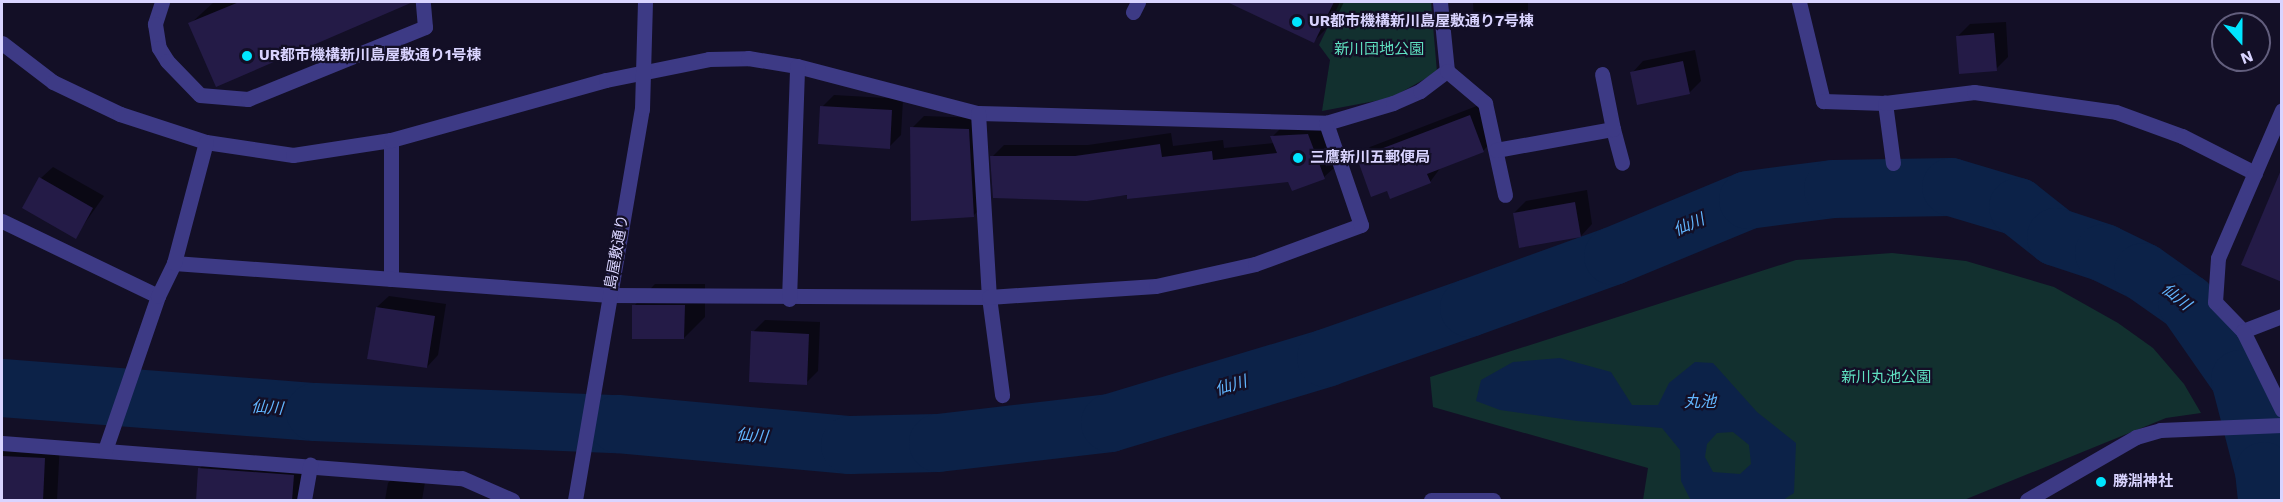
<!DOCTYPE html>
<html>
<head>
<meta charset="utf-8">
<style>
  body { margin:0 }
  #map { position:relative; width:2283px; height:502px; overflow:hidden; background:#130f26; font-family:"Work Sans","Noto Sans JP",sans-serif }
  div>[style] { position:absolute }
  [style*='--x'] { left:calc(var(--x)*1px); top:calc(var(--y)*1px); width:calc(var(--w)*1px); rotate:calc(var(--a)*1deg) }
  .green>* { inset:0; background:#12302f }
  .water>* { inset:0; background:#0c2248 }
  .shadow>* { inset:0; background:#0007 }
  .river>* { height:58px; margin:-29px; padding:0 29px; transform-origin:29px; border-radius:29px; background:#0c2248 }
  .building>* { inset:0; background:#241b47 }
  .service>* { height:15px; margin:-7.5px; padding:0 7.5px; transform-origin:7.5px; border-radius:7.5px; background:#3d3a85 }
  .minor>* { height:15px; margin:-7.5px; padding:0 7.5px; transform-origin:7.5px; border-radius:7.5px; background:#3d3a85 }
  .tertiary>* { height:15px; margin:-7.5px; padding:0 7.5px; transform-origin:7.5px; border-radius:7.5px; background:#3d3a85 }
  .dots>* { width:16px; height:16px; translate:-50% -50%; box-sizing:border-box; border:3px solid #130f26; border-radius:50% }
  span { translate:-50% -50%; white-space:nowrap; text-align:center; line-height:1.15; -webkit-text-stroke:4.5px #130f26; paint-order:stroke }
  .poi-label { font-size:15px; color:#d9d4ff; font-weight:700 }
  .left { translate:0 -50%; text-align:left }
  .park-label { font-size:15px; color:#5fe0c0 }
  .street-label { font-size:15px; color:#d9d4ff }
  .water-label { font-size:16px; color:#62b6ff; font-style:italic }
  .frame { position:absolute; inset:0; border:3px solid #d9d4ff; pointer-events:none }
  .north { position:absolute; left:2211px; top:12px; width:60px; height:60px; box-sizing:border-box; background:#130f26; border:2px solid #625e7d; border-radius:50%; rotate:159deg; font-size:16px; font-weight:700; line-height:24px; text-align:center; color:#d9d4ff }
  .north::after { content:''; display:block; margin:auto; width:21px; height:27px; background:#00e5ff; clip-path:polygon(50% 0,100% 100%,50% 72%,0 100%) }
</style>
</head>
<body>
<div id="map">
  <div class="green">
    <div style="clip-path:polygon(1340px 2px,1431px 2px,1437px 72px,1391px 98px,1322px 111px,1330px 60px,1319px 45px)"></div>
    <div style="clip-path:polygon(1892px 253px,1966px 261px,2054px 287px,2118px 323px,2153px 348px,2184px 384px,2201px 413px,2166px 418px,1964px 500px,1643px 500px,1648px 468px,1433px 407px,1430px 377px,1796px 260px)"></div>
  </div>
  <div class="water">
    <div style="clip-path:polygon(evenodd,1560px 358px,1611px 372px,1632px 405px,1658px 405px,1669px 383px,1695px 362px,1713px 363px,1757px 412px,1796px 443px,1794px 493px,1783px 500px,1695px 500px,1690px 499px,1681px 481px,1680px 450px,1662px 428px,1577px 421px,1500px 410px,1476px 401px,1481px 380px,1513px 362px,1560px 358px,1733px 432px,1749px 445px,1751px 464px,1740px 474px,1713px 472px,1705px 457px,1707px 444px,1717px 433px,1733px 432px)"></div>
  </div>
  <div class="shadow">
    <div style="clip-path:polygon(409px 2px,217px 85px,190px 24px,214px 2px)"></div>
    <div style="clip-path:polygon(1230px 2px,1344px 2px,1335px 20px,1314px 41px)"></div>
    <div style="clip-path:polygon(1473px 2px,1528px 2px,1528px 10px,1517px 22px,1474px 24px)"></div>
    <div style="clip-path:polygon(2006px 22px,2008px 57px,1996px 69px,1958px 36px,1970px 24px)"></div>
    <div style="clip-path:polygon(1695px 50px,1701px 81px,1689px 93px,1632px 73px,1643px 61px)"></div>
    <div style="clip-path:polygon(834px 95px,903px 99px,901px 135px,889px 147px,822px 107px)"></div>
    <div style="clip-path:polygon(1482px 104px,1495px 138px,1484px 150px,1441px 167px,1430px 182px,1388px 189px,1359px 159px,1370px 147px)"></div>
    <div style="clip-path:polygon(924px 116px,981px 118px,985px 204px,973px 216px,912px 128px)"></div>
    <div style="clip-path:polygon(1320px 123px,1336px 166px,1324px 177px,1087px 199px,992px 157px,1004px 145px,1088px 145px,1171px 133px,1173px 146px,1223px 140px,1224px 148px,1274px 143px,1272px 137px,1284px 125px)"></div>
    <div style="clip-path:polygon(53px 167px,104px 196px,75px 237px,41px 178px)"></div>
    <div style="clip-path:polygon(1587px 190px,1592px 224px,1581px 236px,1514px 213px,1526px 201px)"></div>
    <div style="clip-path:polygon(655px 284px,705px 284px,705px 317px,684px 338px,634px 306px)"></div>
    <div style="clip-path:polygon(389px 296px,446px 304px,438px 355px,427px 367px,377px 307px)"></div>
    <div style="clip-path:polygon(765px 320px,820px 322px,818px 371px,806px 383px,753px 332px)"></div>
    <div style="clip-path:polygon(2px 439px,60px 442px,57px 500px,2px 500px)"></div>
    <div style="clip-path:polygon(212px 456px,305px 464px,300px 500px,197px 500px,200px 468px)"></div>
    <div style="clip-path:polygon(394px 477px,425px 482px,422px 500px,385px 500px,388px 483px)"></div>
  </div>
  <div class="river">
    <div style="--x:2;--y:388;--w:314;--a:4.4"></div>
    <div style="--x:315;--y:412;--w:303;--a:2.3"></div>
    <div style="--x:618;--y:424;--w:233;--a:5.2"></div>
    <div style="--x:850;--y:445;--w:88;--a:-1.3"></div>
    <div style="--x:938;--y:443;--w:173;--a:-6.6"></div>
    <div style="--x:1110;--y:423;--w:226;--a:-16.7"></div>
    <div style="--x:1326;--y:358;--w:151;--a:-19.3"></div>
    <div style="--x:1469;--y:308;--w:153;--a:-19.9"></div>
    <div style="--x:1613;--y:256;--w:146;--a:-22.5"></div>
    <div style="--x:1748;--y:200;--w:86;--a:-7.4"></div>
    <div style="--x:1833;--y:189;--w:118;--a:-1"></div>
    <div style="--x:1951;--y:187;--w:70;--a:16.6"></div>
    <div style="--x:2018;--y:207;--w:48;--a:38.3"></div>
    <div style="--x:2056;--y:237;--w:51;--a:18.4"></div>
    <div style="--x:2104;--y:253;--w:43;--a:26"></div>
    <div style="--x:2143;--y:272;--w:54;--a:35.2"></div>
    <div style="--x:2187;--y:303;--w:93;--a:55.1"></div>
    <div style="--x:2240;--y:379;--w:95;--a:75.4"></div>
    <div style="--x:2264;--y:471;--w:29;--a:84"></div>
  </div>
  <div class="building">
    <div style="clip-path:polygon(239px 2px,413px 2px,216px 87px,188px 23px)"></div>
    <div style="clip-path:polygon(1227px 2px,1334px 2px,1314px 43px)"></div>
    <div style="clip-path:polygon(1994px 33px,1997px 71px,1959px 74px,1956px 36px)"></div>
    <div style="clip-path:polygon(1683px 61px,1690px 94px,1637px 105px,1630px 72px)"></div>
    <div style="clip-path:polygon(820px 106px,892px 110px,890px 149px,818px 144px)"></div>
    <div style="clip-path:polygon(1470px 115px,1484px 152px,1427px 174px,1431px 183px,1390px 199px,1387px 191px,1371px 197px,1357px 158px)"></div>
    <div style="clip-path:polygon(910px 127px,969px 129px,974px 217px,911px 221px)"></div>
    <div style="clip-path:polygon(1308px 134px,1325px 179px,1292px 191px,1288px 182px,1127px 199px,1127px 195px,1087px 201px,993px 198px,990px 156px,1075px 156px,1160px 144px,1162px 157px,1212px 151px,1213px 160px,1277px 153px,1270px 136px)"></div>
    <div style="clip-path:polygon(2281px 170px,2282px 170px,2282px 282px,2241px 265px)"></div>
    <div style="clip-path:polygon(39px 177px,93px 208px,76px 239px,22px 208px)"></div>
    <div style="clip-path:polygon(1575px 202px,1581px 237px,1519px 248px,1513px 213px)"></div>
    <div style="clip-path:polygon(632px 305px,685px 305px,684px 339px,632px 339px)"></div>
    <div style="clip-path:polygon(376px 307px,435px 316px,427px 368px,367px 359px)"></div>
    <div style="clip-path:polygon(751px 331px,809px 334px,807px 385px,749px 382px)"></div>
    <div style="clip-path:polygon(2px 456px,45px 458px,43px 501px,2px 501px)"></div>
    <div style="clip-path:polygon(198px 468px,294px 475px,292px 501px,196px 501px)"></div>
  </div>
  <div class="service">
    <div style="--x:162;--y:2;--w:23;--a:108"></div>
    <div style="--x:155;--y:24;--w:24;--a:81"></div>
    <div style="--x:159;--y:48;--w:15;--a:58"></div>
    <div style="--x:167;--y:61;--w:47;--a:45.9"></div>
    <div style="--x:200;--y:95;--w:48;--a:4.8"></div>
    <div style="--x:248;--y:99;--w:191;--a:-22.1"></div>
    <div style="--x:425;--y:27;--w:25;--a:-95"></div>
    <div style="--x:1799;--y:2;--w:102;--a:76.4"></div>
    <div style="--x:1823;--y:101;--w:62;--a:1.8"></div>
    <div style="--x:1133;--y:12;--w:11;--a:-63"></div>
    <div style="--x:391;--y:140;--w:139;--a:90"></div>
    <div style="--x:1893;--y:163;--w:61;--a:-97.6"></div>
    <div style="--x:1885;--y:103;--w:90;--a:-7"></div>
    <div style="--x:1974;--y:92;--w:143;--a:8"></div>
    <div style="--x:2116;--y:112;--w:70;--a:20"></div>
    <div style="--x:2182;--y:136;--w:82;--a:26.9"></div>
    <div style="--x:2243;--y:331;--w:40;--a:-134"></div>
    <div style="--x:2215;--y:302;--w:44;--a:-86.1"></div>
    <div style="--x:2218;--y:258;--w:161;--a:-66.6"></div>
  </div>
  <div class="minor">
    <div style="--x:2;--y:43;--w:64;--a:37.4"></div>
    <div style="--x:53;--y:82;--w:74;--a:25.5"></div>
    <div style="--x:120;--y:114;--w:90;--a:18"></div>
    <div style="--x:206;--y:142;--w:88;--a:8.5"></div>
    <div style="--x:293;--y:155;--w:99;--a:-8.7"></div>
    <div style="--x:391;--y:140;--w:223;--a:-15.6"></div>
    <div style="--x:606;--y:80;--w:105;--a:-11.5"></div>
    <div style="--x:709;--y:59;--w:39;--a:-1"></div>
    <div style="--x:748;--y:58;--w:50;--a:9.3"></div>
    <div style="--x:797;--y:66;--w:187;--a:14.6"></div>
    <div style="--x:978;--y:113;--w:348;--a:1.6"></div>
    <div style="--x:1326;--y:123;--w:70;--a:-16.6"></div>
    <div style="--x:1393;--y:103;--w:30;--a:-24"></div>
    <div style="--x:1420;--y:91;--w:34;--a:-37"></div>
    <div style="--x:1447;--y:71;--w:69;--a:-95.8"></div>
    <div style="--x:1447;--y:71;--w:50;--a:40.1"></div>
    <div style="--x:1485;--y:103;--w:94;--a:77.7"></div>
    <div style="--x:978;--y:113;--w:184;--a:86.6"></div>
    <div style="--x:989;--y:297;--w:99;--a:82.4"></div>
    <div style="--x:1613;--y:129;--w:35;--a:75"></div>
    <div style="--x:1496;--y:150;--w:119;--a:-10.2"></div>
    <div style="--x:1613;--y:129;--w:56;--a:-101.3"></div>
    <div style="--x:2;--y:221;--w:173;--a:25.7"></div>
    <div style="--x:174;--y:263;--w:437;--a:4.2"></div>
    <div style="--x:610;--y:295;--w:379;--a:0.3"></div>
    <div style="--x:989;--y:297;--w:167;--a:-3.8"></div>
    <div style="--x:1156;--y:286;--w:101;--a:-12.5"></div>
    <div style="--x:1255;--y:264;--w:113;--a:-20.2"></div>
    <div style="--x:1361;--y:225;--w:108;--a:-108.9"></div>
    <div style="--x:789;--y:299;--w:233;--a:-88"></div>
    <div style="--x:2282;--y:316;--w:42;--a:159"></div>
    <div style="--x:2243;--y:331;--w:88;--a:63.7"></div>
    <div style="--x:2;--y:443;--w:461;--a:4.4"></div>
    <div style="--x:462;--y:478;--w:55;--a:23.7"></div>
    <div style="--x:105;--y:450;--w:163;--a:-71"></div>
    <div style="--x:158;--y:296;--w:37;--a:-64"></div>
    <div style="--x:174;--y:263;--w:125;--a:-75.2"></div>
    <div style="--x:304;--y:500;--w:36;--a:-80"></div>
    <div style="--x:1431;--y:500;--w:62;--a:0"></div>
    <div style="--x:2027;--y:500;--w:126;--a:-30"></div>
    <div style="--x:2136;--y:437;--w:25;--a:-16"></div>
    <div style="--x:2160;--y:430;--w:122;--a:-2.3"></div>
  </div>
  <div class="tertiary">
    <div style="--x:575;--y:500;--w:397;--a:-80.3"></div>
    <div style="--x:642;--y:109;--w:107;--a:-88.4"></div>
  </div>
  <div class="dots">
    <div style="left:1297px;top:22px;background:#00e5ff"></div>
    <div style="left:247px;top:56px;background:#00e5ff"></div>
    <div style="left:1298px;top:158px;background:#00e5ff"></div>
    <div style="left:2101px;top:482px;background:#00e5ff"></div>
  </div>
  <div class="poi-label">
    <span class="left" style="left:1309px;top:22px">UR都市機構新川島屋敷通り7号棟</span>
    <span class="left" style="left:259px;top:56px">UR都市機構新川島屋敷通り1号棟</span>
    <span class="left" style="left:1310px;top:158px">三鷹新川五郵便局</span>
    <span class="left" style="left:2113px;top:482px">勝淵神社</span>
  </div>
  <div class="park-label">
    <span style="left:1379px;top:50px">新川団地公園</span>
    <span style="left:1886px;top:378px">新川丸池公園</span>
  </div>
  <div class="street-label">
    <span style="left:617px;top:252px;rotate:-80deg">島屋敷通り</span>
  </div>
  <div class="water-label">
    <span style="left:1689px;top:225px;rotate:-23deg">仙川</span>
    <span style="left:2176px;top:297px;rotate:39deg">仙川</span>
    <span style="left:1231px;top:386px;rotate:-17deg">仙川</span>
    <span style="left:1700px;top:402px">丸池</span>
    <span style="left:267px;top:408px;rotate:4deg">仙川</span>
    <span style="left:752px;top:436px;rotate:5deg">仙川</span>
  </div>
  <div class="frame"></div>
  <div class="north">N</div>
</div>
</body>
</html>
